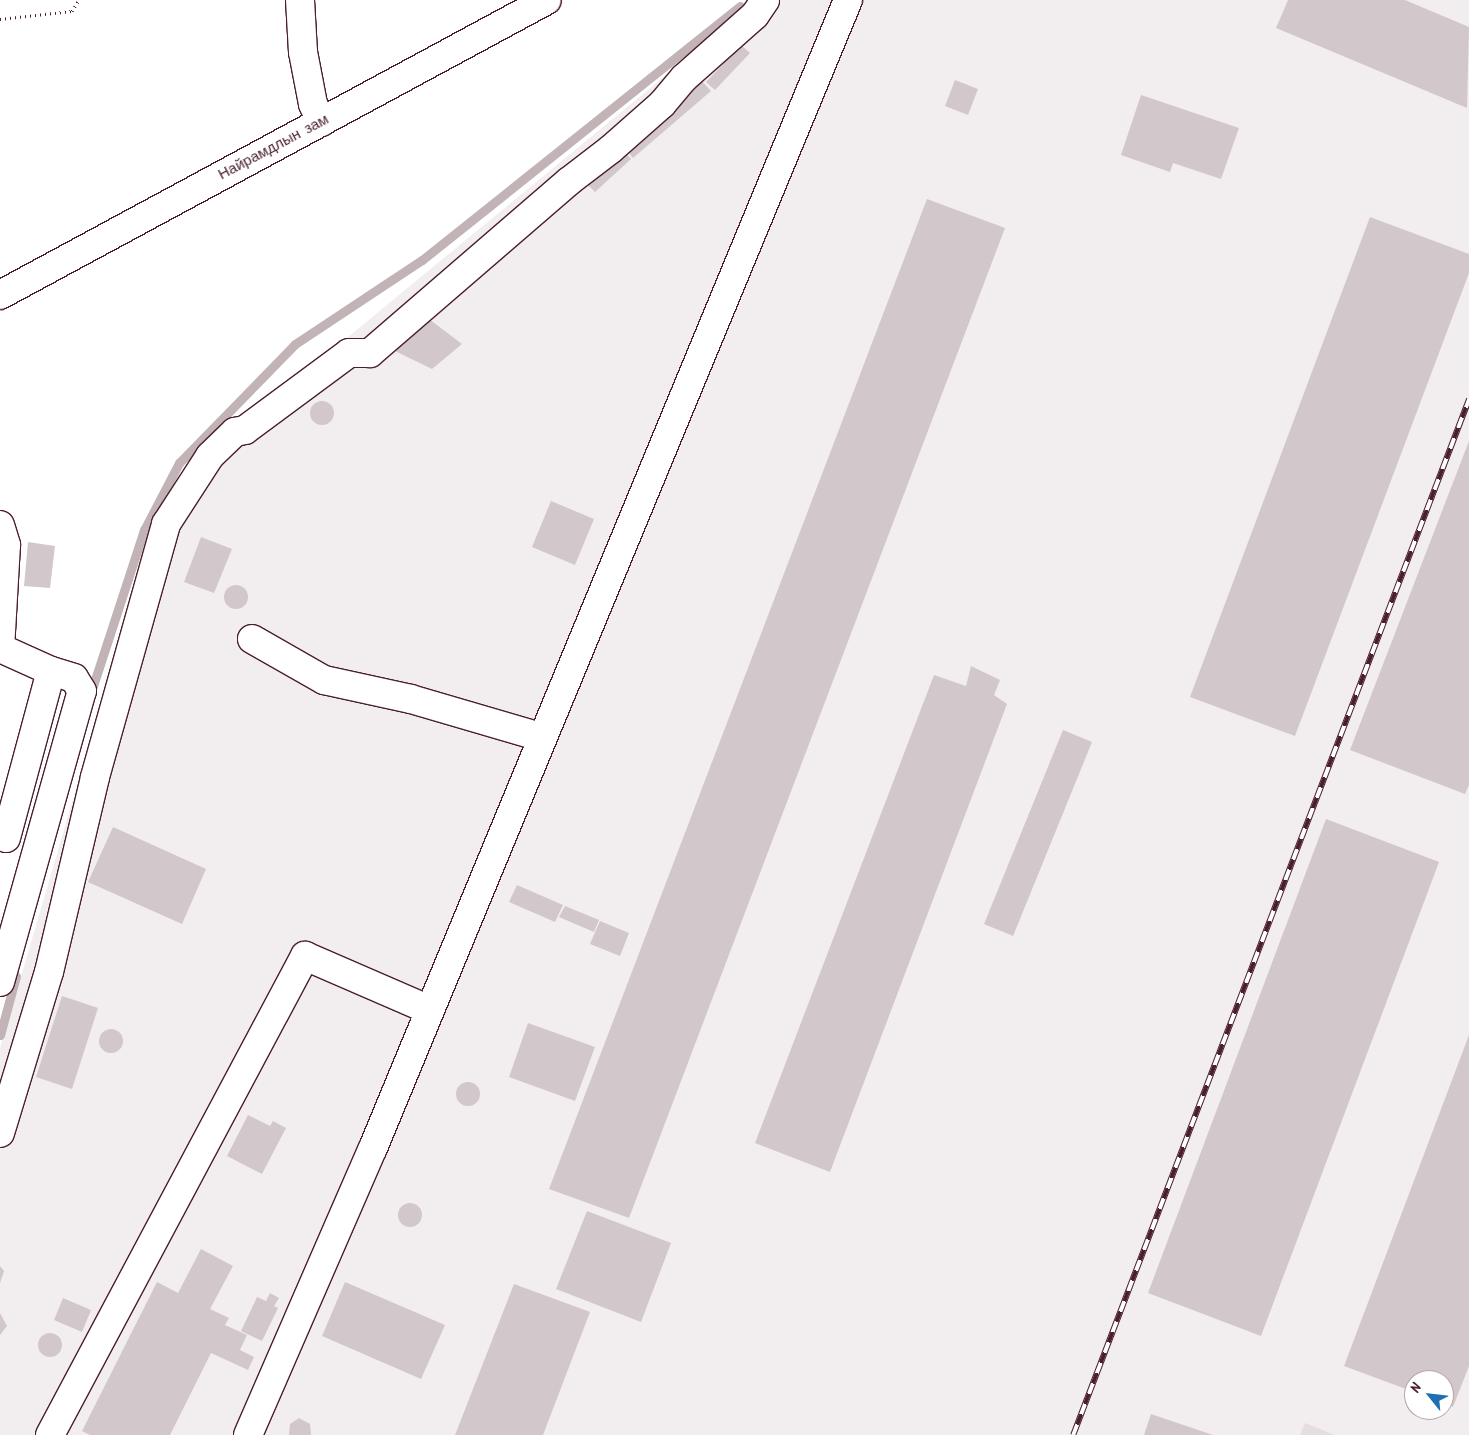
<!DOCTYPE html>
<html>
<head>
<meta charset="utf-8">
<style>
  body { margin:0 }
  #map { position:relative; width:1469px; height:1435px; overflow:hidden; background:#fff; font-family:Kalam,sans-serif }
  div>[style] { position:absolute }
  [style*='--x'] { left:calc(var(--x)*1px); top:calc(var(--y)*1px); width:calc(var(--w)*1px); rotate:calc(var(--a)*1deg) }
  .built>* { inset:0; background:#f2eeef }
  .green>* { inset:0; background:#e5dee0 }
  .stream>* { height:9px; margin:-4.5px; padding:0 4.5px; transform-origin:4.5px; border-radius:4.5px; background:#c1b3b6 }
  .building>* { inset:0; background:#d2c7cb }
  .round { border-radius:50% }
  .path>* { height:3px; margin-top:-1.5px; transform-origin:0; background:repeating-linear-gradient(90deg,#4a1f2b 0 1px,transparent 0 5px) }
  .roads { filter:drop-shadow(1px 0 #4a1f2b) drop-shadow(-1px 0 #4a1f2b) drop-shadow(0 1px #4a1f2b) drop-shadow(0 -1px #4a1f2b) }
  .minor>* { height:28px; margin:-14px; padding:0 14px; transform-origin:14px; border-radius:14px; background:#fff }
  .major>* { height:28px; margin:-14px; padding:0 14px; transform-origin:14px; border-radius:14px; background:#fff }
  .rail>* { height:5.5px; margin-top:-2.75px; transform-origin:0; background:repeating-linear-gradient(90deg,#fff 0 11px,#4a1f2b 0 22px); box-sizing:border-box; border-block:1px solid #4a1f2b }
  span { translate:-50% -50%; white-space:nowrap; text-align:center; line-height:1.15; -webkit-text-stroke:4px #fff; paint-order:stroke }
  .street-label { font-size:15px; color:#4a1f2b }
  .north { position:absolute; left:1404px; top:1370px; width:50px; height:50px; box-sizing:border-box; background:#fff; border:1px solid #b7a5aa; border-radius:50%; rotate:299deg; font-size:14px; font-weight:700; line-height:20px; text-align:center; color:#4a1f2b }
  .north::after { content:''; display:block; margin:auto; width:18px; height:22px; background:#1f6fb2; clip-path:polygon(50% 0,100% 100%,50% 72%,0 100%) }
</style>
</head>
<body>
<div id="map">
  <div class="built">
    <div style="clip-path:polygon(evenodd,757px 0,1469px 0,1469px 1435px,0 1435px,0 1048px,152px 530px,189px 468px,757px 0,1414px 1380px,1444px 1380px,1444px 1410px,1414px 1410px,1414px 1380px)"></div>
  </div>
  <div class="green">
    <div style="clip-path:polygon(1305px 1423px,1335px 1435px,1300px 1435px)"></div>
  </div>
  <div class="stream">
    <div style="--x:90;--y:695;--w:174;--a:-71.9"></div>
    <div style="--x:144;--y:530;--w:76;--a:-62.4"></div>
    <div style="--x:179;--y:463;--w:166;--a:-45.7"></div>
    <div style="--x:295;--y:344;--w:152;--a:-33.5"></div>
    <div style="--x:422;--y:260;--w:407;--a:-38.6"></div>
    <div style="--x:0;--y:1035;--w:61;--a:-74.8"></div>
  </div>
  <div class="building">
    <div style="clip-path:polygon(1288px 0,1405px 0,1469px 27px,1467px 108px,1276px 28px)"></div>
    <div style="clip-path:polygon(741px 45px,750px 53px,715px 90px,706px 82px)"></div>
    <div style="clip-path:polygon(700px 79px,711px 91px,633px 158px,623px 146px)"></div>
    <div style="clip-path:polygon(955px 80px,978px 89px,968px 115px,945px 106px)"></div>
    <div style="clip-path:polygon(1141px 95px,1239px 128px,1221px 179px,1173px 163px,1170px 172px,1121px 155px)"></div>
    <div style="clip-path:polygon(622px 149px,631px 159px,595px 192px,586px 183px)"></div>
    <div style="clip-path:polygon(927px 199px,1005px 228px,629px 1218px,549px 1189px)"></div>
    <div style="clip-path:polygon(1370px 217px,1469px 254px,1469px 273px,1295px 736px,1190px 697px)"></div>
    <div style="clip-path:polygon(429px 319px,462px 344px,432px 369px,393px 350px)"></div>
    <div class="round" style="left:310px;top:401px;width:24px;height:24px"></div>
    <div style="clip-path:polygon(1469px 441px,1469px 785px,1465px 794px,1350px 750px)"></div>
    <div style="clip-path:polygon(551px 501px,594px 519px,575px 565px,532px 547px)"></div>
    <div style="clip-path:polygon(201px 537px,232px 549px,214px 593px,184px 582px)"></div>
    <div style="clip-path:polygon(28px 542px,55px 546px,50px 588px,24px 586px)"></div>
    <div class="round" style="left:224px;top:585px;width:24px;height:24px"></div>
    <div style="clip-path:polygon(971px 666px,1000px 680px,994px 695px,1007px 704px,830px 1172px,755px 1143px,934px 675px,966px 686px)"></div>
    <div style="clip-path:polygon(1063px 730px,1092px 742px,1013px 936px,984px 924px)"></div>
    <div style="clip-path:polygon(1326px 819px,1439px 862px,1261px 1336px,1148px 1293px)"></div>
    <div style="clip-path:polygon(113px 827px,206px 869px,182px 924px,88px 882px)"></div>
    <div style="clip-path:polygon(517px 885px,563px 905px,555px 922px,509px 902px)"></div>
    <div style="clip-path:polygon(565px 906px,599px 920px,594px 932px,559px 917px)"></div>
    <div style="clip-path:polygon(600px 921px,629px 933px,620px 956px,590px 944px)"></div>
    <div style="clip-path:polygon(62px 996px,98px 1008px,72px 1089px,36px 1077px)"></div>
    <div style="clip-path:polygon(528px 1023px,595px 1047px,575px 1101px,509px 1077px)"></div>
    <div class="round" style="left:99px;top:1029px;width:24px;height:24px"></div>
    <div style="clip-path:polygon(1469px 1035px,1469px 1366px,1453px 1407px,1444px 1403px,1444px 1380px,1414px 1380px,1414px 1392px,1344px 1366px)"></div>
    <div class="round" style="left:456px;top:1082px;width:24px;height:24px"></div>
    <div style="clip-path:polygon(248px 1115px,270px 1126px,273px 1121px,286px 1128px,262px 1174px,227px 1156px)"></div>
    <div class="round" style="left:398px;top:1203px;width:24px;height:24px"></div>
    <div style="clip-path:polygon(587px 1211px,671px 1243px,641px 1322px,556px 1289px)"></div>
    <div style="clip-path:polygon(201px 1249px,233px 1266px,210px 1309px,229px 1318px,225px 1325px,247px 1335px,240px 1350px,254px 1357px,248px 1370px,211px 1353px,170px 1435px,90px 1435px,82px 1431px,157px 1282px,178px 1293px)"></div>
    <div style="clip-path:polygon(0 1266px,4px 1271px,0 1283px)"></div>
    <div style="clip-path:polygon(345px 1282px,445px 1325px,421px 1379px,322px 1336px)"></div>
    <div style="clip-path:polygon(514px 1284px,590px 1312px,543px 1435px,455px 1435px)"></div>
    <div style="clip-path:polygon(270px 1293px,279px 1298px,274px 1306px,278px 1308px,262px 1341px,241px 1331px,257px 1297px,266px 1301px)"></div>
    <div style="clip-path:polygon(63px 1298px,91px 1310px,82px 1332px,54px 1320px)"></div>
    <div style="clip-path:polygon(0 1313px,7px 1326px,0 1335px)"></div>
    <div class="round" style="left:38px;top:1333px;width:24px;height:24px"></div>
    <div style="clip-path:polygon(1151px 1414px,1213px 1435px,1144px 1435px)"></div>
    <div style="clip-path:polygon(299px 1418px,310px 1424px,311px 1435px,289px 1435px,290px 1424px)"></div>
  </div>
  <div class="path">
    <div style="--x:0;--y:19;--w:72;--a:-6.3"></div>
    <div style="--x:72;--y:11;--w:13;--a:-58"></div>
  </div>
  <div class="roads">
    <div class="minor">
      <div style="--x:300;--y:0;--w:52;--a:86.7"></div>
      <div style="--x:303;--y:52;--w:53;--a:79.1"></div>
      <div style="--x:313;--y:104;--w:20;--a:66"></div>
      <div style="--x:0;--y:525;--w:21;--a:73"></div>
      <div style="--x:6;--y:545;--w:103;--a:93.3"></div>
      <div style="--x:0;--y:648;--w:56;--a:24.3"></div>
      <div style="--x:51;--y:671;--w:173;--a:105.1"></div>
      <div style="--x:252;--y:639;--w:83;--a:29.7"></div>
      <div style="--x:324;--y:680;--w:89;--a:12.3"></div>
      <div style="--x:411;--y:699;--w:135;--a:16.3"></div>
      <div style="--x:0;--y:982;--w:302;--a:-74.3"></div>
      <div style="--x:82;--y:691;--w:15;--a:-122"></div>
      <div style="--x:74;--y:678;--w:24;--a:-163"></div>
      <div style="--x:0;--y:1133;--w:168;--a:-73.1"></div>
      <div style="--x:49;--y:972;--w:200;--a:-76.7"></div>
      <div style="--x:95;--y:777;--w:263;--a:-74.3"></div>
      <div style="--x:166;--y:524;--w:81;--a:-57.1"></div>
      <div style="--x:210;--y:456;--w:35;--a:-44"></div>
      <div style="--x:235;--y:432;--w:10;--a:-11"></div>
      <div style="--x:245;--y:430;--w:129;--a:-36.5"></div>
      <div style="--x:349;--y:353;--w:21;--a:0"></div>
      <div style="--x:370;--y:353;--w:262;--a:-40.8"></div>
      <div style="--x:568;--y:182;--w:54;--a:-37.5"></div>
      <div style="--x:611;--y:149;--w:68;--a:-41.4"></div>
      <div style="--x:662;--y:104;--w:34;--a:-50"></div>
      <div style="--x:684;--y:78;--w:95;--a:-41.6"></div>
      <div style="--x:755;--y:15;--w:18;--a:-56"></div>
      <div style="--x:50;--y:1435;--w:543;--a:-61.97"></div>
      <div style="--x:305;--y:956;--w:136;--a:23.4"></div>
      <div style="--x:248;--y:1435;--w:313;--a:-66.5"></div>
      <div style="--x:373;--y:1148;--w:1242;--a:-67.52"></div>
    </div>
    <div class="major">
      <div style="--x:0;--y:295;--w:621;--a:-28.34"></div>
    </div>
  </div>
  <div class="rail">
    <div style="--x:1073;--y:1435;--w:1109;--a:-69.08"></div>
  </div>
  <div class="street-label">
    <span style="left:274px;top:148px;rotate:-28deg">Найрамдлын зам</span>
  </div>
  <div class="north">N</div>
</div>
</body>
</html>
